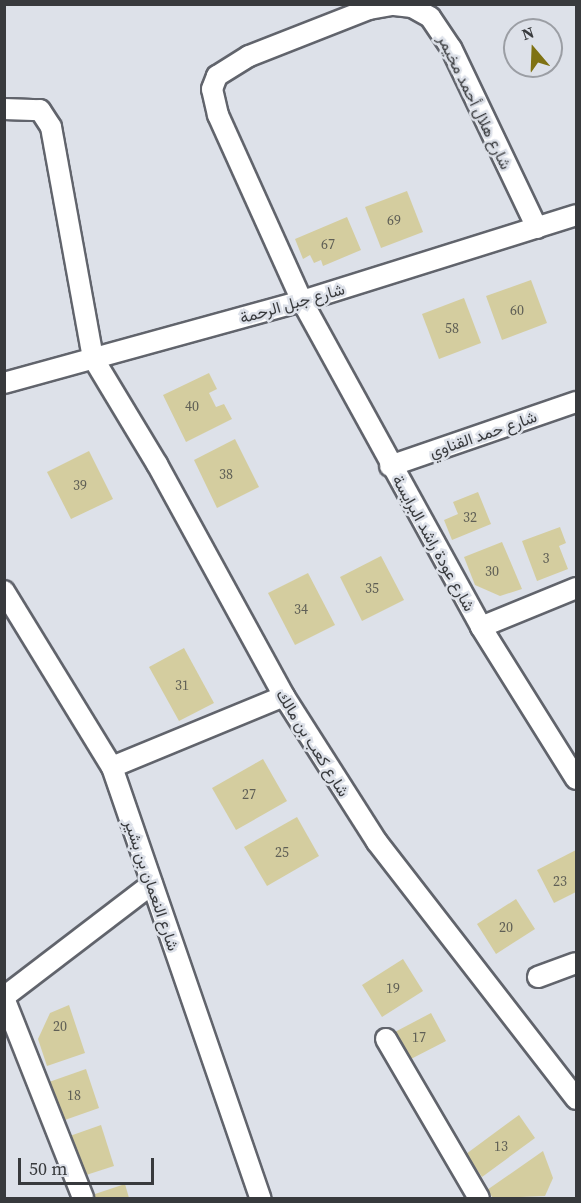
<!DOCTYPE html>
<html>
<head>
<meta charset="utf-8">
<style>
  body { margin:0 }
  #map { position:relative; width:581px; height:1203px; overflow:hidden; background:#dde1e9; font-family:"Source Serif 4",Vazirmatn,serif }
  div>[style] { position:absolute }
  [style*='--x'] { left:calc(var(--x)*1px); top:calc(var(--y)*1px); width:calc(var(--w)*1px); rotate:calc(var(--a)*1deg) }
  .building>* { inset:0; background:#d4cd9f }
  .roads { filter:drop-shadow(2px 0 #61646c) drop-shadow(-2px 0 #61646c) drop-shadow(0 2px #61646c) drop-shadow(0 -2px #61646c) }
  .minor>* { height:20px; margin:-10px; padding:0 10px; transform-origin:10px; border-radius:10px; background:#fff }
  span { translate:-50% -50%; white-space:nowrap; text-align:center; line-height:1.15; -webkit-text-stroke:5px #dde1e9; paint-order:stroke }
  .number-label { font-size:14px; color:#5f5f56 }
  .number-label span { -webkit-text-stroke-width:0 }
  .street-label { font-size:16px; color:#383a3d }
  .frame { position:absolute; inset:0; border:6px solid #383a3d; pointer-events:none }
  .north { position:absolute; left:503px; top:18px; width:60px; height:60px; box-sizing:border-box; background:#dde1e9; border:2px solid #9b9ea4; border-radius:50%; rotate:341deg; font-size:16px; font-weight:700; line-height:24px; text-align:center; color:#383a3d }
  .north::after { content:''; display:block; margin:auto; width:21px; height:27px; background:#7f7213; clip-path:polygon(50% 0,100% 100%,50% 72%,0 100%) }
  .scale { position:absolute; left:18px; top:1158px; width:136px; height:27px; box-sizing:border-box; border:3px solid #383a3d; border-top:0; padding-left:8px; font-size:18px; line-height:21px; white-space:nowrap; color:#383a3d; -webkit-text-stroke:4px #dde1e9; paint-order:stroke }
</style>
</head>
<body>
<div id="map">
  <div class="building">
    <div style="clip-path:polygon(407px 191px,423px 232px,381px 248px,365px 207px)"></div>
    <div style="clip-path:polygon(347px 217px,361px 250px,323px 266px,321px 260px,314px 263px,310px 255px,303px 259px,295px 239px)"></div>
    <div style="clip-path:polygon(531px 280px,547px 323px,502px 340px,486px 296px)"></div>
    <div style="clip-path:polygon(464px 298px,481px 343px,439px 359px,422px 314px)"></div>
    <div style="clip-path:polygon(209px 373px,217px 389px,209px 393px,216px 407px,224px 404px,232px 419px,186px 442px,163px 395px)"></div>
    <div style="clip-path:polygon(235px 439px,259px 487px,217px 508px,194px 460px)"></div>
    <div style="clip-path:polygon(89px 451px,113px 499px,71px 519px,47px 472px)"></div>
    <div style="clip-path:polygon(478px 492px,491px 524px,452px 540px,444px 520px,458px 514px,453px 502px)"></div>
    <div style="clip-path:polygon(560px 527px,566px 543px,559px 546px,568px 569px,537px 581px,522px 541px)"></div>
    <div style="clip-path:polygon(502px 542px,522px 589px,500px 596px,475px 585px,464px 557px)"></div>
    <div style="clip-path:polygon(381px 556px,404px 600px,362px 621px,340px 577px)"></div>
    <div style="clip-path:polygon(308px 573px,335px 625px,295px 645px,268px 593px)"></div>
    <div style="clip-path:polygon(184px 648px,214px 703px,179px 721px,149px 667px)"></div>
    <div style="clip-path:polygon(263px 759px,287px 801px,236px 830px,212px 788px)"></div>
    <div style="clip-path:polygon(297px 817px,319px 856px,267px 886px,244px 847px)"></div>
    <div style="clip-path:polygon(576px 850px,576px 892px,554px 903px,537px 870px)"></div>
    <div style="clip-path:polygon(516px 899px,535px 929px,496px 954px,477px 924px)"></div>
    <div style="clip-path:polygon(403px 959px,423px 991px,382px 1017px,362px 985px)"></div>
    <div style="clip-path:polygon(69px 1005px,85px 1053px,47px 1066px,38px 1039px,50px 1013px)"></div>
    <div style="clip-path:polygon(431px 1013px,446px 1041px,407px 1061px,393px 1033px)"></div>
    <div style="clip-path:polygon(86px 1069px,99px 1108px,62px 1121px,49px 1082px)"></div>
    <div style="clip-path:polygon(519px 1115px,535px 1138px,482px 1177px,466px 1154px)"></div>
    <div style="clip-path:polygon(101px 1125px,114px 1166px,80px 1177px,67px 1137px)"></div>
    <div style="clip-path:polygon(543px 1151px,553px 1178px,545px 1196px,493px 1198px,487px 1190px)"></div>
    <div style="clip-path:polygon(125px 1184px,129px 1198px,83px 1198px)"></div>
  </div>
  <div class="roads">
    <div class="minor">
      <div style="--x:4;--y:109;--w:36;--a:2"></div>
      <div style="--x:40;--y:110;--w:20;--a:57"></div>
      <div style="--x:51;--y:127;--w:235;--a:79.7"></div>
      <div style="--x:93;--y:358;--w:124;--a:58.9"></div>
      <div style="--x:157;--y:464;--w:264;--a:61.3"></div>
      <div style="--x:284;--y:696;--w:173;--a:57.5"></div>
      <div style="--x:377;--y:842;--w:325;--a:52.2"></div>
      <div style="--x:537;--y:228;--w:199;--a:-115.5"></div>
      <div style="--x:451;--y:48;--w:37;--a:-124"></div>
      <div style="--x:430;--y:17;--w:21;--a:-151"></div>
      <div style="--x:412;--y:7;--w:20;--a:-174"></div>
      <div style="--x:392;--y:5;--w:23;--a:170"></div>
      <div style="--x:369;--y:9;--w:129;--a:158.6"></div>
      <div style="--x:249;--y:56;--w:38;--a:148"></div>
      <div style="--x:217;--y:76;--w:14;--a:111"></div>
      <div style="--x:212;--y:89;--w:27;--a:77"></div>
      <div style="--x:218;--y:115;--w:204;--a:65.7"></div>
      <div style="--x:302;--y:301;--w:372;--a:61.2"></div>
      <div style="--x:481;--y:627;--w:179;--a:58"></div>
      <div style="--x:4;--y:383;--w:309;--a:-15.4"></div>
      <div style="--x:302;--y:301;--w:287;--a:-17.4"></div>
      <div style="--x:390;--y:466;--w:197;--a:-19"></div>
      <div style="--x:4;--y:591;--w:206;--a:58.5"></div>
      <div style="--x:112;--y:767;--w:456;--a:71"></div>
      <div style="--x:481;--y:627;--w:103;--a:-22.3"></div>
      <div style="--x:112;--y:767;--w:186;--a:-22.4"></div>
      <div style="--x:538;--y:977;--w:40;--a:-20.2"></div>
      <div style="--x:4;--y:997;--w:186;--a:-37.4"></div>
      <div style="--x:4;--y:998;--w:215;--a:68.4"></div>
      <div style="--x:386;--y:1039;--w:184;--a:59.7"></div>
    </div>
  </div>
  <div class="number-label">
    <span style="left:394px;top:220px">69</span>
    <span style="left:328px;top:244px">67</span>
    <span style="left:517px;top:310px">60</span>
    <span style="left:452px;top:328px">58</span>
    <span style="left:192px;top:406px">40</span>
    <span style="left:226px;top:474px">38</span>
    <span style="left:80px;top:485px">39</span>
    <span style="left:470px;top:517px">32</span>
    <span style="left:546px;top:558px">3</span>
    <span style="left:492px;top:571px">30</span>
    <span style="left:372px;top:588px">35</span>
    <span style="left:301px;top:609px">34</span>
    <span style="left:182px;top:685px">31</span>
    <span style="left:249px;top:794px">27</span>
    <span style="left:282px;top:852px">25</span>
    <span style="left:560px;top:881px">23</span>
    <span style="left:506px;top:927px">20</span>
    <span style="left:393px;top:988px">19</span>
    <span style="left:60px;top:1026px">20</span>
    <span style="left:419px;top:1037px">17</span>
    <span style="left:74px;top:1095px">18</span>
    <span style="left:501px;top:1146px">13</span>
  </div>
  <div class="street-label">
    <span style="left:475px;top:102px;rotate:64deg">شارع هلال أحمد مخيمر</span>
    <span style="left:292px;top:303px;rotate:-16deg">شارع جبل الرحمة</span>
    <span style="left:483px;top:434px;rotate:-19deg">شارع حمد القناوي</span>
    <span style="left:434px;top:543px;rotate:61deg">شارع عودة راشد البرايسة</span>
    <span style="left:313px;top:743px;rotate:58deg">شارع كعب بن مالك</span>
    <span style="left:152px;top:885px;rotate:71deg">شارع النعمان بن بشير</span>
  </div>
  <div class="frame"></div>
  <div class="north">N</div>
  <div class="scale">50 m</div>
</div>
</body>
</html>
